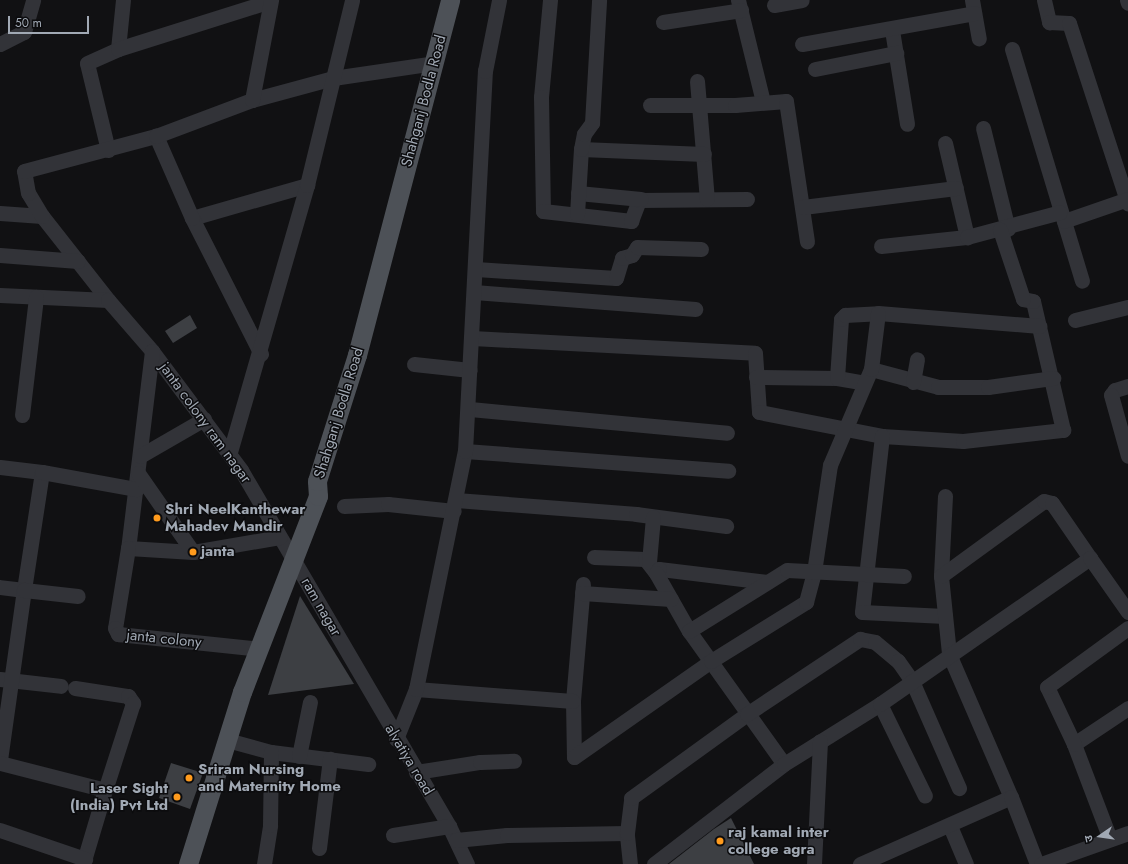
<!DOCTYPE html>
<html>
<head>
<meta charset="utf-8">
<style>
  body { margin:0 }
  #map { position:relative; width:1128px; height:864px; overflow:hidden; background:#111113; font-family:Jost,"Noto Sans Devanagari",sans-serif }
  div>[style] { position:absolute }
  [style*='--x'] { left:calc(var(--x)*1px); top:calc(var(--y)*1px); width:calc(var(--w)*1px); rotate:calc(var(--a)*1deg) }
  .building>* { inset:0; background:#3d3f43 }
  .minor>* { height:15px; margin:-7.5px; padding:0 7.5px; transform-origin:7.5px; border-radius:7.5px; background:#323338 }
  .major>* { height:19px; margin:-9.5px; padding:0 9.5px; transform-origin:9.5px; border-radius:9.5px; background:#4d5157 }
  .dots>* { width:11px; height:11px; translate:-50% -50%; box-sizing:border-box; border:2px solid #0c0c0e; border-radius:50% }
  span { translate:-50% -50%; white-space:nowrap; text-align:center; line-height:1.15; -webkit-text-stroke:3px #0c0c0e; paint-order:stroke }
  .street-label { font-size:15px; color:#a1a9b4 }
  .poi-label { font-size:15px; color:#a1a9b4; font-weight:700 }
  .left { translate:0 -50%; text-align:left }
  .right { translate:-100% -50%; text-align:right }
  .north { position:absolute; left:1080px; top:816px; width:40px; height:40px; -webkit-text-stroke:3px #0c0c0e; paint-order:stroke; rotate:257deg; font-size:11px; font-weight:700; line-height:16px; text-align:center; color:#a1a9b4 }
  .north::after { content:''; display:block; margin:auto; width:14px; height:18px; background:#a1a9b4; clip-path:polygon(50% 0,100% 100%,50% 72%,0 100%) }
  .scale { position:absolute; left:8px; top:16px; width:81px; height:18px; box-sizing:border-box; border:2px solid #a1a9b4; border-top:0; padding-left:5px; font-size:12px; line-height:14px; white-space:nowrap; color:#a1a9b4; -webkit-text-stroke:3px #0c0c0e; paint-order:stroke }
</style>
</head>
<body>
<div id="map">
  <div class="building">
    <div style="clip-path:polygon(190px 315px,197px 328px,173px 343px,165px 331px)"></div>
    <div style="clip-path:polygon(300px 596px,354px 684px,268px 695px)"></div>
    <div style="clip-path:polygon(171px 763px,203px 773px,190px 809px,159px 798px)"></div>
    <div style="clip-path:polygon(731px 818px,754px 864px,669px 864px,714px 829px)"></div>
  </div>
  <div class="minor">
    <div style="--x:550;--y:0;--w:97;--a:95.3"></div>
    <div style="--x:541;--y:97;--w:114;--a:89"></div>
    <div style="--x:543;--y:211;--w:89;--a:6.5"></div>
    <div style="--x:631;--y:221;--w:22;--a:-69"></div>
    <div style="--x:639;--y:200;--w:108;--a:-0.5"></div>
    <div style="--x:738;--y:0;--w:105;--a:76.2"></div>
    <div style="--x:972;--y:0;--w:39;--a:80"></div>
    <div style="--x:1044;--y:0;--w:23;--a:77"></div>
    <div style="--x:1049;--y:22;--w:20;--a:3"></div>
    <div style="--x:1069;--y:23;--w:190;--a:71.9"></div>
    <div style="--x:1127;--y:0;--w:3;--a:72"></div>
    <div style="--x:774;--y:5;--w:28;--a:-10"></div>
    <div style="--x:663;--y:22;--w:79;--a:-8.7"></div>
    <div style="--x:892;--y:30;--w:95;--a:80.9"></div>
    <div style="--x:0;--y:44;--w:27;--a:-27"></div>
    <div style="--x:24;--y:32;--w:33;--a:-74"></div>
    <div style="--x:802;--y:44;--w:175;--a:-10.2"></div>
    <div style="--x:118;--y:49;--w:49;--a:-84.2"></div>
    <div style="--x:1012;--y:49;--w:242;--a:73.2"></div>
    <div style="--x:815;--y:69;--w:83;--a:-11.2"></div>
    <div style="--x:697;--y:81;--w:118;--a:85.2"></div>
    <div style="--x:252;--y:100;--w:84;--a:-15.2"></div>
    <div style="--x:333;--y:78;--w:102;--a:-8.4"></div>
    <div style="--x:650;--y:105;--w:85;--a:0"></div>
    <div style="--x:735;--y:105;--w:51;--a:-4.5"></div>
    <div style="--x:786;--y:101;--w:142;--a:81.5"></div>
    <div style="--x:983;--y:128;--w:104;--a:76.1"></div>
    <div style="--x:945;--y:143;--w:97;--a:76.8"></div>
    <div style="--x:581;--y:149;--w:123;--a:2.3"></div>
    <div style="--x:108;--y:150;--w:89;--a:-103.6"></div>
    <div style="--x:87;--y:63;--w:34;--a:-24"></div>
    <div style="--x:118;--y:49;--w:159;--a:-17.5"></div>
    <div style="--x:578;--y:193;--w:63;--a:5.4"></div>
    <div style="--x:803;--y:207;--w:154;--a:-7.1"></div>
    <div style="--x:0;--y:213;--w:42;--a:4.1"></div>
    <div style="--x:42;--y:216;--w:107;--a:51.8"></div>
    <div style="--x:577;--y:214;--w:65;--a:-86.5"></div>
    <div style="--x:581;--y:149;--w:15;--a:-79"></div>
    <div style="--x:584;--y:134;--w:14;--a:-54"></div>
    <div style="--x:592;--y:123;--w:123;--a:-86.7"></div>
    <div style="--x:42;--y:216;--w:27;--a:-121"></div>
    <div style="--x:28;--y:193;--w:22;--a:-100"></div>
    <div style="--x:24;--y:171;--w:137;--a:-14.9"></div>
    <div style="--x:192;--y:218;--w:120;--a:-16"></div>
    <div style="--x:1064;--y:221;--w:68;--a:-19"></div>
    <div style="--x:881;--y:246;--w:86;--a:-6"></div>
    <div style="--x:967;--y:237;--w:96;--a:-15"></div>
    <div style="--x:0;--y:255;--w:78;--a:4.4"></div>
    <div style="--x:476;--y:269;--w:140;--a:3.7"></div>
    <div style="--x:616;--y:278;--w:21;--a:-73"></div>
    <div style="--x:622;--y:258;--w:10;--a:-17"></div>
    <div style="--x:632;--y:255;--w:9;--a:-58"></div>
    <div style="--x:637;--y:247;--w:64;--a:1.8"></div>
    <div style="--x:474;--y:292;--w:222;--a:4.4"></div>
    <div style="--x:0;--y:295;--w:108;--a:2.7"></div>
    <div style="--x:108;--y:300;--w:67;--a:49.2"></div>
    <div style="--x:152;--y:351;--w:149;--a:53.2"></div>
    <div style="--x:241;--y:470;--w:412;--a:59.7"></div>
    <div style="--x:449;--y:826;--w:42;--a:64.7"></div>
    <div style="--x:1075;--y:320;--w:55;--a:-13.8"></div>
    <div style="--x:472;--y:338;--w:283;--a:3"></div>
    <div style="--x:755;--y:353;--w:59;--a:86.1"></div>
    <div style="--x:759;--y:412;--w:125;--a:11"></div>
    <div style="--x:882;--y:436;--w:81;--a:3.5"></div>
    <div style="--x:963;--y:441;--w:101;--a:-6.3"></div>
    <div style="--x:1063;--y:430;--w:132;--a:-103.1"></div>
    <div style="--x:1033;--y:301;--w:10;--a:-169"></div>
    <div style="--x:1023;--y:299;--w:73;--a:-108.4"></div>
    <div style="--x:152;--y:351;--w:198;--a:96.9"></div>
    <div style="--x:128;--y:548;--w:65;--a:3.5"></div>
    <div style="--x:193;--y:552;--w:88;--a:-9.8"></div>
    <div style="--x:261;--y:354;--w:153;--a:-116.9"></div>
    <div style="--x:192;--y:218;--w:90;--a:-113.7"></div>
    <div style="--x:156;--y:136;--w:103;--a:-20.6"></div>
    <div style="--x:252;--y:100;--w:102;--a:-79.2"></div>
    <div style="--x:414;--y:364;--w:56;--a:6.1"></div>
    <div style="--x:871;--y:369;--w:69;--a:15"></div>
    <div style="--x:938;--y:387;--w:50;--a:0"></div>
    <div style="--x:988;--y:387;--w:66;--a:-7.9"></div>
    <div style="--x:756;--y:377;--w:81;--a:0.7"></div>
    <div style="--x:837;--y:378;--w:27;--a:10"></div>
    <div style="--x:837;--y:378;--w:59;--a:-86.1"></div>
    <div style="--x:841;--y:319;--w:6;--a:-45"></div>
    <div style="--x:845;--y:315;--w:33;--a:-3"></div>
    <div style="--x:878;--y:313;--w:162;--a:4.6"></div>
    <div style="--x:913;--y:382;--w:23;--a:-80"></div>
    <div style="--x:1128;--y:386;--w:14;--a:163"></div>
    <div style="--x:1115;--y:390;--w:6;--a:129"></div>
    <div style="--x:1111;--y:395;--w:63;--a:74.4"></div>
    <div style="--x:470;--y:409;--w:258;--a:5.3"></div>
    <div style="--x:22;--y:415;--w:119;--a:-83.2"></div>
    <div style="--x:882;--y:436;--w:177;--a:96.5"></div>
    <div style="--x:862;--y:612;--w:83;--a:2.8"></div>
    <div style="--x:465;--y:451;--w:264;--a:4.3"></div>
    <div style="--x:230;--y:452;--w:278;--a:-73.9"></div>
    <div style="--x:307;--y:185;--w:190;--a:-76.3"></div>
    <div style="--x:140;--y:456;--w:74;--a:-30"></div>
    <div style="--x:0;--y:467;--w:42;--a:6.8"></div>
    <div style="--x:42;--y:472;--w:119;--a:98.7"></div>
    <div style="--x:24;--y:590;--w:24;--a:-173"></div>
    <div style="--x:42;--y:472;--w:96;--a:10.3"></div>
    <div style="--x:138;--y:473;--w:96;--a:55.2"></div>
    <div style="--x:945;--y:496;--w:80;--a:92.9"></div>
    <div style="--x:941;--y:576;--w:78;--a:84.1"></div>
    <div style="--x:949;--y:654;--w:156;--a:66.6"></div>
    <div style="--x:456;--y:500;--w:181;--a:4.4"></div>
    <div style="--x:636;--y:514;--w:91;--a:7.6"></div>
    <div style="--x:344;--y:506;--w:44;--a:-2.6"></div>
    <div style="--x:388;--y:504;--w:66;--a:6.1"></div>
    <div style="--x:128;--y:548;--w:81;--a:99.2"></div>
    <div style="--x:115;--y:628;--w:7;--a:63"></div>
    <div style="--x:118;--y:634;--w:134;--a:6"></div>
    <div style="--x:594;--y:557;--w:51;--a:2.2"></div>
    <div style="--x:645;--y:559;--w:18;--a:52"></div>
    <div style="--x:649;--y:562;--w:45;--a:-84.9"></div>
    <div style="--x:941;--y:576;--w:127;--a:-36.1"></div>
    <div style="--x:1044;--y:501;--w:8;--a:14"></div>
    <div style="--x:1052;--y:503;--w:67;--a:55.4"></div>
    <div style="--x:767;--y:582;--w:109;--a:-173.1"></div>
    <div style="--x:659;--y:569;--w:5;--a:127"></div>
    <div style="--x:656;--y:573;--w:67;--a:60.4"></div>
    <div style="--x:689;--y:631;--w:163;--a:54.5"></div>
    <div style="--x:583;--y:584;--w:117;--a:94.9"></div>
    <div style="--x:573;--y:701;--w:56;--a:89"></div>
    <div style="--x:574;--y:757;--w:167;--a:-35"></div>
    <div style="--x:711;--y:661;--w:112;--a:-31.8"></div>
    <div style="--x:806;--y:602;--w:31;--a:-75"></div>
    <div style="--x:814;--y:572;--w:108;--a:-81.5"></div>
    <div style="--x:830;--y:465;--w:104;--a:-66.9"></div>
    <div style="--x:871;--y:369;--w:56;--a:-82.9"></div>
    <div style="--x:582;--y:593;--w:89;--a:3.9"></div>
    <div style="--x:689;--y:631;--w:115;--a:-31.9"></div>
    <div style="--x:787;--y:570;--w:117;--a:2.9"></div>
    <div style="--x:0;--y:679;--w:61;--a:6.5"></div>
    <div style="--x:75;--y:688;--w:54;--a:8.6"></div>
    <div style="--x:128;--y:696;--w:9;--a:54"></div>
    <div style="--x:133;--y:703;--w:91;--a:107.8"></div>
    <div style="--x:416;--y:689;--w:157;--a:4.4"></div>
    <div style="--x:880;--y:704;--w:102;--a:63.9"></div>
    <div style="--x:396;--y:739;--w:54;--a:-68.2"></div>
    <div style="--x:416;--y:689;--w:243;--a:-78.4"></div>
    <div style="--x:465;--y:451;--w:381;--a:-87"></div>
    <div style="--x:485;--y:71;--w:72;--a:-78.8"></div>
    <div style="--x:227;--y:740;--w:46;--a:15.3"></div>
    <div style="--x:271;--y:752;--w:98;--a:7.1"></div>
    <div style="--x:1074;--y:744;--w:65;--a:-33.7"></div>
    <div style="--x:299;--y:756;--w:55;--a:-78.5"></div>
    <div style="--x:0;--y:760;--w:172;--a:-82"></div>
    <div style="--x:24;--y:590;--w:54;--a:6.3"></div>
    <div style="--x:0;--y:763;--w:108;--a:14.4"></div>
    <div style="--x:105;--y:790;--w:77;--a:106.6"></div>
    <div style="--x:416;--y:772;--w:65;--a:-8.9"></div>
    <div style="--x:480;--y:762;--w:34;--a:-2"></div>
    <div style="--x:950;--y:826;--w:41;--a:67.2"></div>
    <div style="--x:0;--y:830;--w:90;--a:18.8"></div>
    <div style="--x:393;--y:835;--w:57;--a:-9.1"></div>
    <div style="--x:1110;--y:839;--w:102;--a:-110.8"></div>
    <div style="--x:1074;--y:744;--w:63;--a:-115.3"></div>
    <div style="--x:1047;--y:687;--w:100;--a:-36.1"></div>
    <div style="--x:456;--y:840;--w:51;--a:-5.6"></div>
    <div style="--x:507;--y:835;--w:120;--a:-1"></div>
    <div style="--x:319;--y:848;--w:90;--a:-83"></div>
    <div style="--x:264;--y:864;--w:39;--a:-81"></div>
    <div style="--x:270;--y:825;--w:73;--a:-89.2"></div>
    <div style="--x:630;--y:864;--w:31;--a:-96"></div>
    <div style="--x:627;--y:833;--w:35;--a:-83"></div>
    <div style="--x:631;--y:798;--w:143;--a:-35.9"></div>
    <div style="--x:747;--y:714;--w:136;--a:-33.6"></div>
    <div style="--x:860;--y:639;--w:15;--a:11"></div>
    <div style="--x:875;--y:642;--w:30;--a:40"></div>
    <div style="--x:898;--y:661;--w:24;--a:55"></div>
    <div style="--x:912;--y:681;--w:117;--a:66.3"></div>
    <div style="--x:654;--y:864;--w:164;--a:-37.6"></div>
    <div style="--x:784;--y:764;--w:113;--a:-32"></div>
    <div style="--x:880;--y:704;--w:256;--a:-34.8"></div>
    <div style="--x:1090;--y:558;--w:66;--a:54.9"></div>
    <div style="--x:814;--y:864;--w:123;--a:-87.2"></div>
    <div style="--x:860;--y:864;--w:165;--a:-23.9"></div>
    <div style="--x:1011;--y:797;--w:72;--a:68.8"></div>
    <div style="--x:1041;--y:864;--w:92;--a:-19.6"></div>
  </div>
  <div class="major">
    <div style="--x:188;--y:864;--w:180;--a:-72.6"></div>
    <div style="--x:242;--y:692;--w:210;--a:-68.8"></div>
    <div style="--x:318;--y:496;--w:15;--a:-94"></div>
    <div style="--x:317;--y:481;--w:132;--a:-72.4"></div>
    <div style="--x:357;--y:355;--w:367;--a:-75.3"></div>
  </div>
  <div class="dots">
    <div style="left:157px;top:518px;background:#ff9b1d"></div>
    <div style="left:193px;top:552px;background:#ff9b1d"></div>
    <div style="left:189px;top:778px;background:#ff9b1d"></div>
    <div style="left:177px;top:797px;background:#ff9b1d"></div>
    <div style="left:720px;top:841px;background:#ff9b1d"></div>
  </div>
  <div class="street-label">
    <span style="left:424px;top:101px;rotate:-75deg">Shahganj Bodla Road</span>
    <span style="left:339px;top:413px;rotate:-73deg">Shahganj Bodla Road</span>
    <span style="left:205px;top:423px;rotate:54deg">janta colony ram nagar</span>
    <span style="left:321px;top:607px;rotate:60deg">ram nagar</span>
    <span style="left:164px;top:639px;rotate:6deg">janta colony</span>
    <span style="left:409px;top:760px;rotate:59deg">alvatiya road</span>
  </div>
  <div class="poi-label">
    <span class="left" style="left:165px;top:518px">Shri NeelKanthewar<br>Mahadev Mandir</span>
    <span class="left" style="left:201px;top:552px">janta</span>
    <span class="left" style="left:198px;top:778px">Sriram Nursing<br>and Maternity Home</span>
    <span class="right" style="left:168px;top:797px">Laser Sight<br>(India) Pvt Ltd</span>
    <span class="left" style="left:728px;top:841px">raj kamal inter<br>college agra</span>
  </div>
  <div class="north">उ</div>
  <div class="scale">50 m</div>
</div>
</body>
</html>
